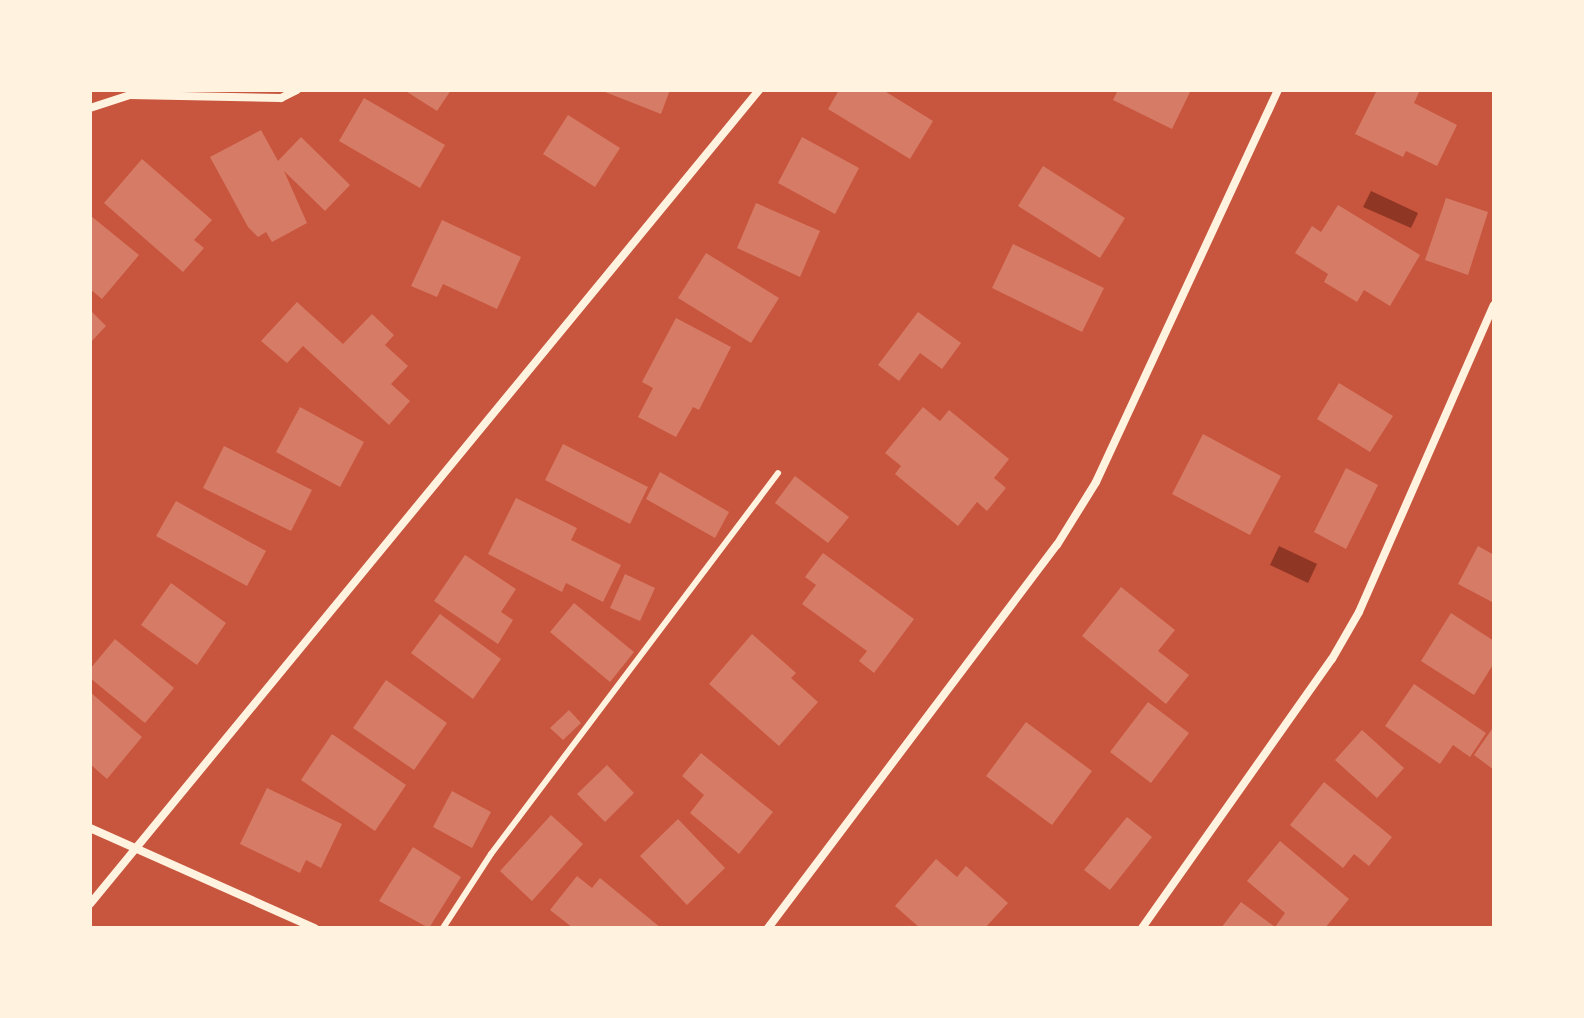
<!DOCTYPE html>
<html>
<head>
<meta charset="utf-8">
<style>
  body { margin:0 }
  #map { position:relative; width:1584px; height:1018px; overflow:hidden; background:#c8553d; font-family:Manrope,sans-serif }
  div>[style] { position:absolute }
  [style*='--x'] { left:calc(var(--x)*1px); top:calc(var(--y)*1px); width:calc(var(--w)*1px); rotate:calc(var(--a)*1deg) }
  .water>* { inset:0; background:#8f3625 }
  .building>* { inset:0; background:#d67c66 }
  .service>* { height:6px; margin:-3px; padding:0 3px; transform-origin:3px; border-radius:3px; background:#fff3e0 }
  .minor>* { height:8px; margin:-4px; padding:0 4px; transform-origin:4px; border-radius:4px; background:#fff3e0 }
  span { translate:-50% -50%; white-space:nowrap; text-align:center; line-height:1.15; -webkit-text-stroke:8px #fff3e0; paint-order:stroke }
  .frame { position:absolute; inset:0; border:92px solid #fff3e0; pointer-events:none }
</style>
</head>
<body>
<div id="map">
  <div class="water">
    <div style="clip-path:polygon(1371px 191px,1418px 213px,1411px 228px,1363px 207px)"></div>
    <div style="clip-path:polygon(1279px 546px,1317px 564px,1308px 583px,1270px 565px)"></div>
  </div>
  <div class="building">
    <div style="clip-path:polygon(404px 90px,451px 90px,437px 111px)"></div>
    <div style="clip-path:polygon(600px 90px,670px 90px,661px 114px)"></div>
    <div style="clip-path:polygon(839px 90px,883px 90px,933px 121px,910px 159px,828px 109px)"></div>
    <div style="clip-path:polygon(1118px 90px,1191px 90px,1172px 129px,1113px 100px)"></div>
    <div style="clip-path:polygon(1377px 90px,1420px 90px,1414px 103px,1457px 125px,1437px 166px,1406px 151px,1403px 157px,1355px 134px)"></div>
    <div style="clip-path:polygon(364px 98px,445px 145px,420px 188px,339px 141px)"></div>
    <div style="clip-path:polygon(568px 115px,620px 148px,595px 187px,543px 154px)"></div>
    <div style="clip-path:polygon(261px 130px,278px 161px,301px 137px,350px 185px,325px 211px,284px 171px,307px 223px,272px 242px,266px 232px,258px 237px,248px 227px,210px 157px)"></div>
    <div style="clip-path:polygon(802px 137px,859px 168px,835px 214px,778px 183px)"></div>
    <div style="clip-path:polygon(142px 159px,212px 220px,194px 240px,204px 248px,183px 272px,104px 203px)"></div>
    <div style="clip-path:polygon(1043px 166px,1125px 218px,1100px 258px,1018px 206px)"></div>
    <div style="clip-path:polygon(1446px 198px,1488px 212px,1468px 275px,1425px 260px)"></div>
    <div style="clip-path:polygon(756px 203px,820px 231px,800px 277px,737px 248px)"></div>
    <div style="clip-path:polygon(1338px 205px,1420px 255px,1390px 306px,1364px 290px,1357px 302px,1324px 282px,1328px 274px,1295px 253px,1312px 226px,1321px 232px)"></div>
    <div style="clip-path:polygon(91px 216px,139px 255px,102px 299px,90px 289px)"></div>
    <div style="clip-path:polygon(442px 220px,521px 257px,497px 309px,443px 284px,437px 297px,411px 286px)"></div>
    <div style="clip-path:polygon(1013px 244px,1104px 288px,1082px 332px,992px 288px)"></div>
    <div style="clip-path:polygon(706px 253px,779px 298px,751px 343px,678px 298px)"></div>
    <div style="clip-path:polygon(297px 302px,343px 344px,372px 314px,394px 335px,385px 345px,408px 366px,391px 384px,410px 401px,389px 425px,303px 346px,287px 363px,261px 341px)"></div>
    <div style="clip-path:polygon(90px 310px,106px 326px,90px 343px)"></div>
    <div style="clip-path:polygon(918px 312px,961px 343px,942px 369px,920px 353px,899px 381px,878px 365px)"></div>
    <div style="clip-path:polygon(676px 318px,731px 347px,699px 410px,693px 407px,676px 437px,638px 417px,653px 388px,642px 382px)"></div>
    <div style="clip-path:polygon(1339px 383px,1393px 416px,1370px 452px,1317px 419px)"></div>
    <div style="clip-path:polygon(300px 407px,364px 442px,340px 487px,276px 452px)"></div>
    <div style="clip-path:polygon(923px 407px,940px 421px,949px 410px,1009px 459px,994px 478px,1006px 488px,987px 511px,977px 502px,958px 526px,895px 474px,901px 466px,885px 453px)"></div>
    <div style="clip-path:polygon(1203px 434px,1281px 476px,1250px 535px,1172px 494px)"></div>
    <div style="clip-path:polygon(563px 444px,648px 487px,630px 524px,545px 480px)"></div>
    <div style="clip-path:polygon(224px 446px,312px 490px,291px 531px,203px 488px)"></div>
    <div style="clip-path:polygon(1346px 468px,1378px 485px,1346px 549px,1314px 532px)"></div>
    <div style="clip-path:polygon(660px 472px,729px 512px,715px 538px,646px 499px)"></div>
    <div style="clip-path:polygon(795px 476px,849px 517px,828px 543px,775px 503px)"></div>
    <div style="clip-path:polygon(516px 498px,577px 528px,571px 540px,621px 565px,603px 602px,566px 583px,562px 592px,488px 554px)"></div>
    <div style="clip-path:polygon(176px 501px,266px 551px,247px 586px,156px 536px)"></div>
    <div style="clip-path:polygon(1478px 546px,1494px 555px,1494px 603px,1458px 584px)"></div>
    <div style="clip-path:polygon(823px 553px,914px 619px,874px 673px,859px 661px,867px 651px,802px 604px,816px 585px,805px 577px)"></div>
    <div style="clip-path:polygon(465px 555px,516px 589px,501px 612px,513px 620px,498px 644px,434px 601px)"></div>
    <div style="clip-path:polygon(625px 574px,655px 588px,640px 621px,610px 608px)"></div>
    <div style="clip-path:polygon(171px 583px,226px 623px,197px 665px,141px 625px)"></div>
    <div style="clip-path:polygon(1121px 587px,1175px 630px,1158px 651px,1189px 675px,1166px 704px,1082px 636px)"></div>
    <div style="clip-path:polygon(574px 603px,634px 652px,610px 682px,550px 632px)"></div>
    <div style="clip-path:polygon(1451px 613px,1494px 641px,1494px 663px,1474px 695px,1421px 661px)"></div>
    <div style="clip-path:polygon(440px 614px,501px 659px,473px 699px,411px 653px)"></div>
    <div style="clip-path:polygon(752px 634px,796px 673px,791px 678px,818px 702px,779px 746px,709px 684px)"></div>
    <div style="clip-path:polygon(115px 639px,174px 688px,145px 723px,90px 678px,90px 669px)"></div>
    <div style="clip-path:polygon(386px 680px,447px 723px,414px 770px,353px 728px)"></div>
    <div style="clip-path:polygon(1414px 684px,1486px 733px,1470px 757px,1453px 745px,1440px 764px,1385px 726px)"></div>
    <div style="clip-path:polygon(90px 692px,142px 737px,107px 779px,90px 764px)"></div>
    <div style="clip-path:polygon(1148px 702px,1189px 733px,1151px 783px,1110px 752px)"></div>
    <div style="clip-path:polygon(569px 710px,581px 723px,563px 740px,550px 728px)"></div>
    <div style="clip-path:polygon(1026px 722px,1092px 771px,1052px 825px,986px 776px)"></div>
    <div style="clip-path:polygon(1494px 726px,1494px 770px,1474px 755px)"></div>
    <div style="clip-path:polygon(1362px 730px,1404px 768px,1377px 798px,1335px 760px)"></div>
    <div style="clip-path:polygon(332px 734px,406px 785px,375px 831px,301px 780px)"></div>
    <div style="clip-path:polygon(701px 753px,773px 812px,739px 854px,690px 813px,704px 795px,682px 776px)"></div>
    <div style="clip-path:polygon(607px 765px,634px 793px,605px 822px,577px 794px)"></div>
    <div style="clip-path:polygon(1324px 782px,1392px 837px,1369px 866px,1354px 854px,1343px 868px,1290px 825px)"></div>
    <div style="clip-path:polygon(267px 788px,342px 824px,321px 868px,306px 860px,300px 873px,240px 844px)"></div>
    <div style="clip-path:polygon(452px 791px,491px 812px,472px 848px,433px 827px)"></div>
    <div style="clip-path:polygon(551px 815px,583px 844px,532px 901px,500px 871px)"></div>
    <div style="clip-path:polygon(1127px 817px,1152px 837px,1110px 890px,1084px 870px)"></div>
    <div style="clip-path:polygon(678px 819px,725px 868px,687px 905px,640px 856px)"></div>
    <div style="clip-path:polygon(1280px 841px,1349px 899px,1325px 928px,1221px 928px,1241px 902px,1275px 927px,1285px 913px,1247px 881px)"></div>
    <div style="clip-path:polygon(413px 847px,461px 877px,429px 928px,379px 901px)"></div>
    <div style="clip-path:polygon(936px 859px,957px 877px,966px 866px,1008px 903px,985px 928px,920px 928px,895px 906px)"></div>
    <div style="clip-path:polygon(577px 876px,592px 888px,600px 878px,661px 928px,573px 928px,550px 910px)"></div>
  </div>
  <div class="service">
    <div style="--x:443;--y:928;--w:88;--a:-57"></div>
    <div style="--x:491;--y:854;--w:477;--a:-53"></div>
  </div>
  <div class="minor">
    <div style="--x:90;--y:108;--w:42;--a:-18"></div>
    <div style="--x:130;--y:95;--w:151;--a:1.1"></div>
    <div style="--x:281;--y:98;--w:18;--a:-27"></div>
    <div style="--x:90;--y:828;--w:246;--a:24"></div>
    <div style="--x:90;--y:904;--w:1054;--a:-50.58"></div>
    <div style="--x:768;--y:928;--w:480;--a:-53"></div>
    <div style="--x:1057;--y:545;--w:74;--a:-58.2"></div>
    <div style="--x:1096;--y:482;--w:432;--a:-65.1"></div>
    <div style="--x:1142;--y:928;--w:329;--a:-54.8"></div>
    <div style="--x:1332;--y:659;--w:54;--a:-60.1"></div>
    <div style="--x:1359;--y:612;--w:335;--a:-66.3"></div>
  </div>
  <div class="frame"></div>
</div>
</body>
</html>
